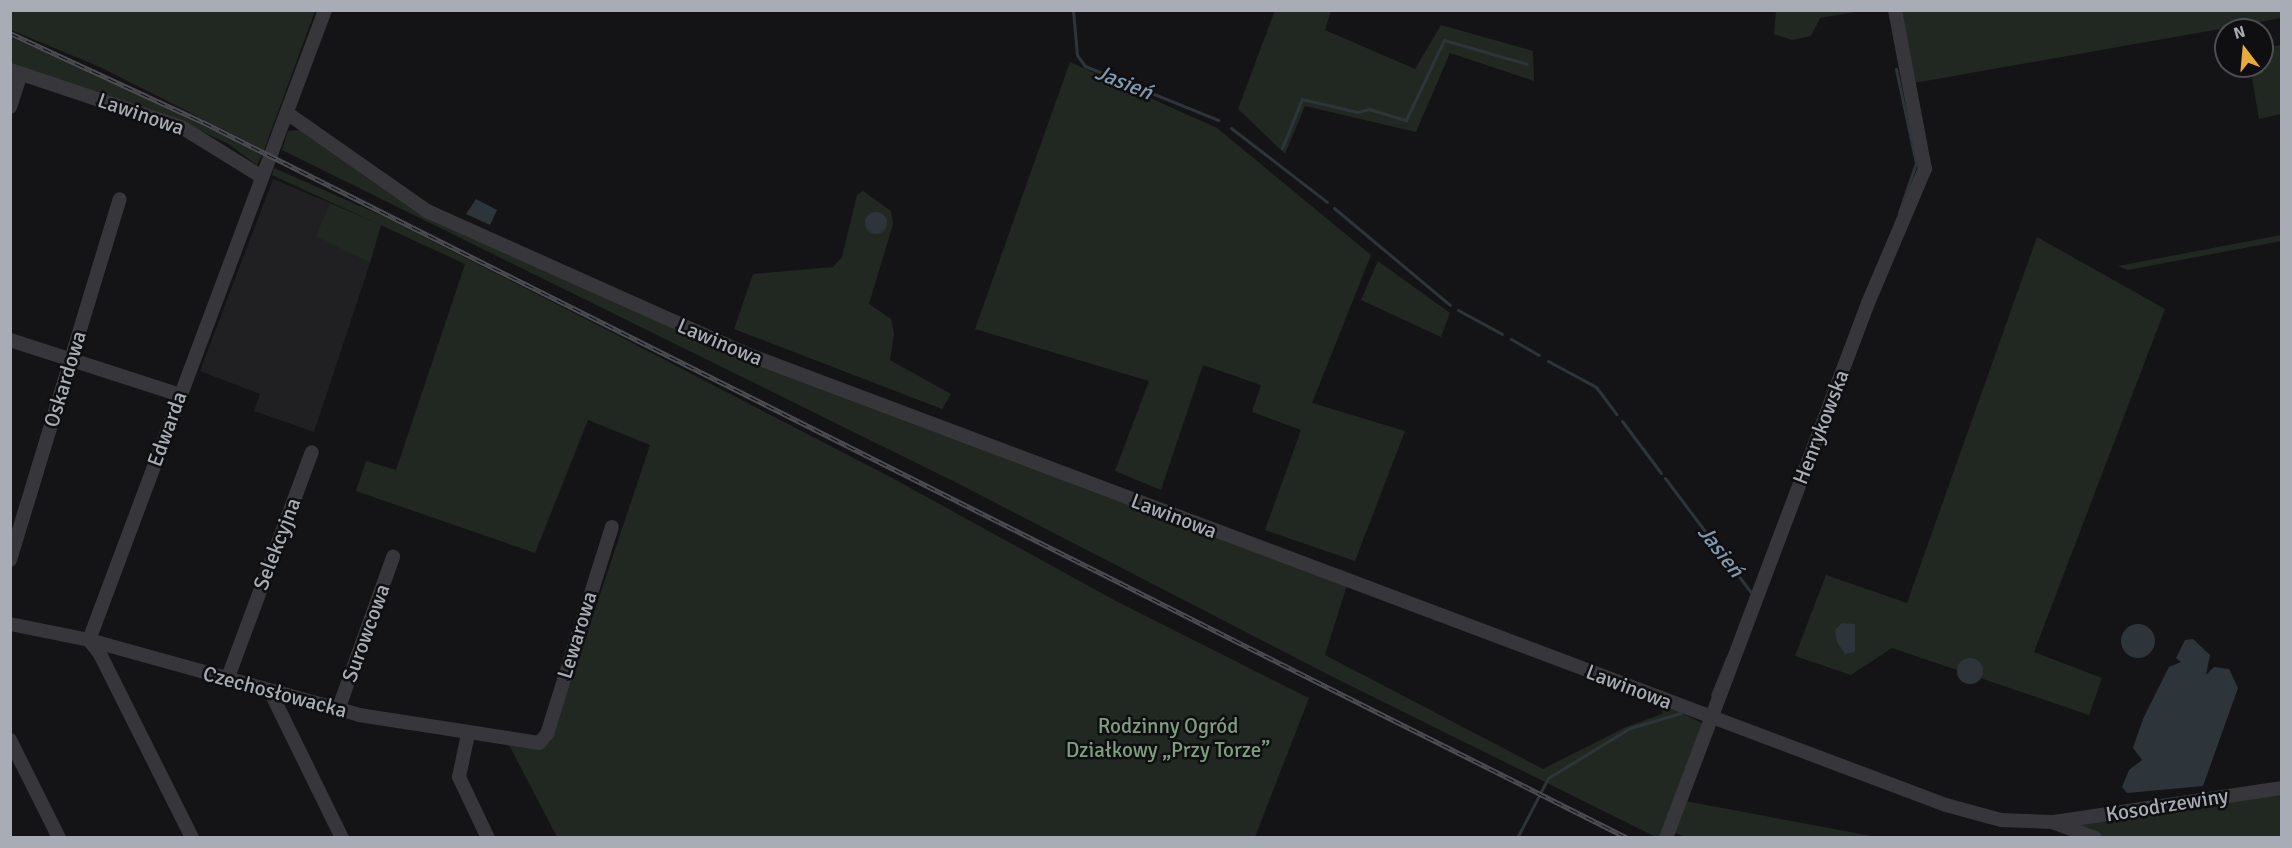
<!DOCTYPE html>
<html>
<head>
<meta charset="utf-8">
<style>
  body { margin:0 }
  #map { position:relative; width:2292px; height:848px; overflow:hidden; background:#141416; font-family:Signika,sans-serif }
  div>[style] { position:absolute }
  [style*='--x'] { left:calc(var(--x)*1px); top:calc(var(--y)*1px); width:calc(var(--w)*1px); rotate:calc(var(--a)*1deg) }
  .built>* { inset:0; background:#202023 }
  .green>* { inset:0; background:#212821 }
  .water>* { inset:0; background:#2d353b }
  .round { border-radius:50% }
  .stream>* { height:3px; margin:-1.5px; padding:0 1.5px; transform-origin:1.5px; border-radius:1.5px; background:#2d353b }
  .minor>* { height:14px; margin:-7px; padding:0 7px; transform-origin:7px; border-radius:7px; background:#36363b }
  .rail>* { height:5px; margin-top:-2.5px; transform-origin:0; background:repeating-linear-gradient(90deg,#0f0f11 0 9px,#4d4e54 0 18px); box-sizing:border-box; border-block:2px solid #4d4e54 }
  span { translate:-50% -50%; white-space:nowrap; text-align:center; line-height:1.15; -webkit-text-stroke:5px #0f0f11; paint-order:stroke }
  .street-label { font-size:21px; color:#a7acb5 }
  .park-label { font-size:21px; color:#7f9f80 }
  .water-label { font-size:22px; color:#8099ae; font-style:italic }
  .frame { position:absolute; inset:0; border:12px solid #a7acb5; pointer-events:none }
  .north { position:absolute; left:2214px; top:18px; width:60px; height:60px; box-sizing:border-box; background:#0f0f11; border:2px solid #4c4e53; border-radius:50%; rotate:344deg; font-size:16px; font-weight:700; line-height:24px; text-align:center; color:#a7acb5 }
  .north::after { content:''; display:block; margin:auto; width:21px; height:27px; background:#e7aa3c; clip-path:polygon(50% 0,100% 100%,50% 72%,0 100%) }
</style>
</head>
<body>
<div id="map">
  <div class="built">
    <div style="clip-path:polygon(273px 179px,330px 203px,317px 236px,370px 263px,314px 432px,254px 411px,260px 394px,200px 371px)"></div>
  </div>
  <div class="green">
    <div style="clip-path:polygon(1275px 10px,1331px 11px,1325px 30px,1415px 69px,1441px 25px,1533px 51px,1534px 81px,1450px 53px,1416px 132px,1305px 106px,1285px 154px,1238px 109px)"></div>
    <div style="clip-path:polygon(2281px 10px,2282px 18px,1914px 83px,1900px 11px)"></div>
    <div style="clip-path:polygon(10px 11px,11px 10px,315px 11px,264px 150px,100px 67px,11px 30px)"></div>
    <div style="clip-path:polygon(1776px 11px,1776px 10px,1861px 11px,1820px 18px,1811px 36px,1792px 40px,1774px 34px)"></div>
    <div style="clip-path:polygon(10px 37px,117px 83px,262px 155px,257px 165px,227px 143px,177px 120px,11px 65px)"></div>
    <div style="clip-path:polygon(2281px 45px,2281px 114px,2259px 119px,2250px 66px,2262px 66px,2262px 49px)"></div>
    <div style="clip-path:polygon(1070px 62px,1217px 128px,1371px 255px,1312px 403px,1405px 431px,1355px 561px,1265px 530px,1301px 430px,1252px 412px,1261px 385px,1203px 365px,1161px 490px,1115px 471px,1149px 381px,975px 329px)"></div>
    <div style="clip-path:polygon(301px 130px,419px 212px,576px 284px,1347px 585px,1325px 655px,1543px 769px,1626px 727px,1662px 714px,1663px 704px,1704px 724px,1685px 801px,1877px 837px,1688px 838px,1667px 830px,1663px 837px,1656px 837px,1333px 677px,959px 484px,282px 150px,288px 131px)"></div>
    <div style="clip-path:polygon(274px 168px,387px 218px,611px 332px,894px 479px,1114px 600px,1309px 698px,1255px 837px,557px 837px,508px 743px,541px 748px,551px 741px,650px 445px,588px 420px,535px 553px,356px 491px,366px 461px,396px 470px,465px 264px,272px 175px)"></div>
    <div style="clip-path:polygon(863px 191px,891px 211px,893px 224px,869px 304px,891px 319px,894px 334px,890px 360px,951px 394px,942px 409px,734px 329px,753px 274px,833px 267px,842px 257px,857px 195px)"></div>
    <div style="clip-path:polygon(330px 203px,381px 225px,370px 263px,316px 236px)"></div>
    <div style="clip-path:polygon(2281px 235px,2281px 241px,2128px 270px,2118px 266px)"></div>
    <div style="clip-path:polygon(2037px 237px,2165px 309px,2034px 652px,2102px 678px,2089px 715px,1892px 648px,1851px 675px,1795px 656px,1826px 575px,1907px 603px)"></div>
    <div style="clip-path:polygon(1378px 261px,1450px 313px,1441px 337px,1361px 300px)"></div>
    <div style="clip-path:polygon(2281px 788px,2281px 837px,2095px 837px,2052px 822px)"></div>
  </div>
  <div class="water">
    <div style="clip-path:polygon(476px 199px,497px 210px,490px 225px,466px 214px)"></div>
    <div class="round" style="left:865px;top:212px;width:22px;height:22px"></div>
    <div style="clip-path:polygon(1842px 623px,1855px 624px,1855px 652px,1845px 654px,1837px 642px,1835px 630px)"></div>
    <div class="round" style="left:2121px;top:624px;width:34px;height:34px"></div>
    <div style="clip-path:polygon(2193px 639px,2210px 655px,2206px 675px,2214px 667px,2229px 669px,2238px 688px,2203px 786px,2127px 793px,2122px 787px,2129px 770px,2142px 760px,2133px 748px,2143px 719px,2169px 667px,2181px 662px,2176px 658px,2185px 640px)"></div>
    <div class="round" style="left:1957px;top:658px;width:26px;height:26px"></div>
  </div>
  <div class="stream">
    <div style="--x:1073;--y:10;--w:45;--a:84.9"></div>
    <div style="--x:1077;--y:55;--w:14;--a:54"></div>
    <div style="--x:1085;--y:66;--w:144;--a:22.1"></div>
    <div style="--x:1896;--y:69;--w:96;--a:78"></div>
    <div style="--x:1916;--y:163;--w:52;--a:109.1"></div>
    <div style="--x:1231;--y:128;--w:121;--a:37.6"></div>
    <div style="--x:1282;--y:148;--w:53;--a:-67.8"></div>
    <div style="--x:1302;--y:99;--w:57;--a:13.1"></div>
    <div style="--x:1358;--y:112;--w:11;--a:-15"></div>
    <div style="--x:1369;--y:109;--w:39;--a:17"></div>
    <div style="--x:1406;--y:120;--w:89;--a:-64.6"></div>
    <div style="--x:1444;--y:40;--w:86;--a:16.1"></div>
    <div style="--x:1334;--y:208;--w:151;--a:39.9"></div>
    <div style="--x:1458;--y:310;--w:50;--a:28.6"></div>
    <div style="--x:1511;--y:339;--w:32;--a:30"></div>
    <div style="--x:1548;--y:361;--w:55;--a:28.4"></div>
    <div style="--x:1596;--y:387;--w:34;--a:53"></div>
    <div style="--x:1622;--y:421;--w:65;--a:53.1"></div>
    <div style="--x:1665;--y:478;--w:145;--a:53.1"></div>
    <div style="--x:1712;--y:695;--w:40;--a:-68"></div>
    <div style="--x:1517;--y:838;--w:68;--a:-62.7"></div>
    <div style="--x:1548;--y:778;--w:96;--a:-31.4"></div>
    <div style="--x:1630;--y:728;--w:53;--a:-16.4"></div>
  </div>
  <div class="minor">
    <div style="--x:10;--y:70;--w:182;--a:18.5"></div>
    <div style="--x:183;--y:128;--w:93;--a:31.8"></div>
    <div style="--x:10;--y:107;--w:35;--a:-72"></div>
    <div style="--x:287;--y:113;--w:171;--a:35"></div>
    <div style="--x:427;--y:211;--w:347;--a:24.1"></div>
    <div style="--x:744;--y:353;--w:1284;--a:20.61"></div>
    <div style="--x:1946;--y:805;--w:57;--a:15.3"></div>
    <div style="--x:2001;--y:820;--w:51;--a:2.2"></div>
    <div style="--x:2052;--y:822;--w:46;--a:20.4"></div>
    <div style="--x:10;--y:340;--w:179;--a:17.9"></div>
    <div style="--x:10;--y:560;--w:377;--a:-73.1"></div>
    <div style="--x:10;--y:624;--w:81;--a:11.4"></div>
    <div style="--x:89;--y:640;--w:280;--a:15.5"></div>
    <div style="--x:359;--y:715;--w:182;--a:8.8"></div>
    <div style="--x:539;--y:743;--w:12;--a:-48"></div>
    <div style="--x:547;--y:734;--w:217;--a:-72.6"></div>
    <div style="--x:89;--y:640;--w:673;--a:-69.46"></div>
    <div style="--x:89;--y:640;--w:18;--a:52"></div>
    <div style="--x:100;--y:654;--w:206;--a:63.4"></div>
    <div style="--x:227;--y:680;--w:243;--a:-69.6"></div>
    <div style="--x:270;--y:691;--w:164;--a:63.9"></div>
    <div style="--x:338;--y:710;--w:163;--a:-70.2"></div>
    <div style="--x:468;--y:734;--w:44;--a:101.8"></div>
    <div style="--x:459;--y:777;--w:68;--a:64.6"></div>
    <div style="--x:10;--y:740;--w:110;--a:63.4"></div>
    <div style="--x:2054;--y:822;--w:231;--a:-8.5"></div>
    <div style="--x:1666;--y:838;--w:572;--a:-69.31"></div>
    <div style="--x:1868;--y:303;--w:146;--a:-67"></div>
    <div style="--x:1925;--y:169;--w:162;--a:-100.7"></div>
  </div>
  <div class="rail">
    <div style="--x:10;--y:33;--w:213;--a:24.8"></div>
    <div style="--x:203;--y:122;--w:1595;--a:26.68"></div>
  </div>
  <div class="street-label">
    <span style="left:141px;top:114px;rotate:19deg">Lawinowa</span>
    <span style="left:720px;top:342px;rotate:23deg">Lawinowa</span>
    <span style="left:65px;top:379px;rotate:-73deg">Oskardowa</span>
    <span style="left:1821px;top:427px;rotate:-69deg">Henrykowska</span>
    <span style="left:167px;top:429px;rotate:-70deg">Edwarda</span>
    <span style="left:1174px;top:516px;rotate:21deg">Lawinowa</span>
    <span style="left:277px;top:544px;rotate:-69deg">Selekcyjna</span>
    <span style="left:366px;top:633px;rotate:-70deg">Surowcowa</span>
    <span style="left:577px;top:635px;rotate:-73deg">Lewarowa</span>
    <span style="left:1629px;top:687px;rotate:21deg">Lawinowa</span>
    <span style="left:275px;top:692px;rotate:15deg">Czechosłowacka</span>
    <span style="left:2167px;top:805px;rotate:-9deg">Kosodrzewiny</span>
  </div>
  <div class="park-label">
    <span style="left:1168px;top:738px">Rodzinny Ogród<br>Działkowy „Przy Torze”</span>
  </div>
  <div class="water-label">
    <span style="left:1124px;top:82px;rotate:22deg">Jasień</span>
    <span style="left:1721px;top:551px;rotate:52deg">Jasień</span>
  </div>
  <div class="frame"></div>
  <div class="north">N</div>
</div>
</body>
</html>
